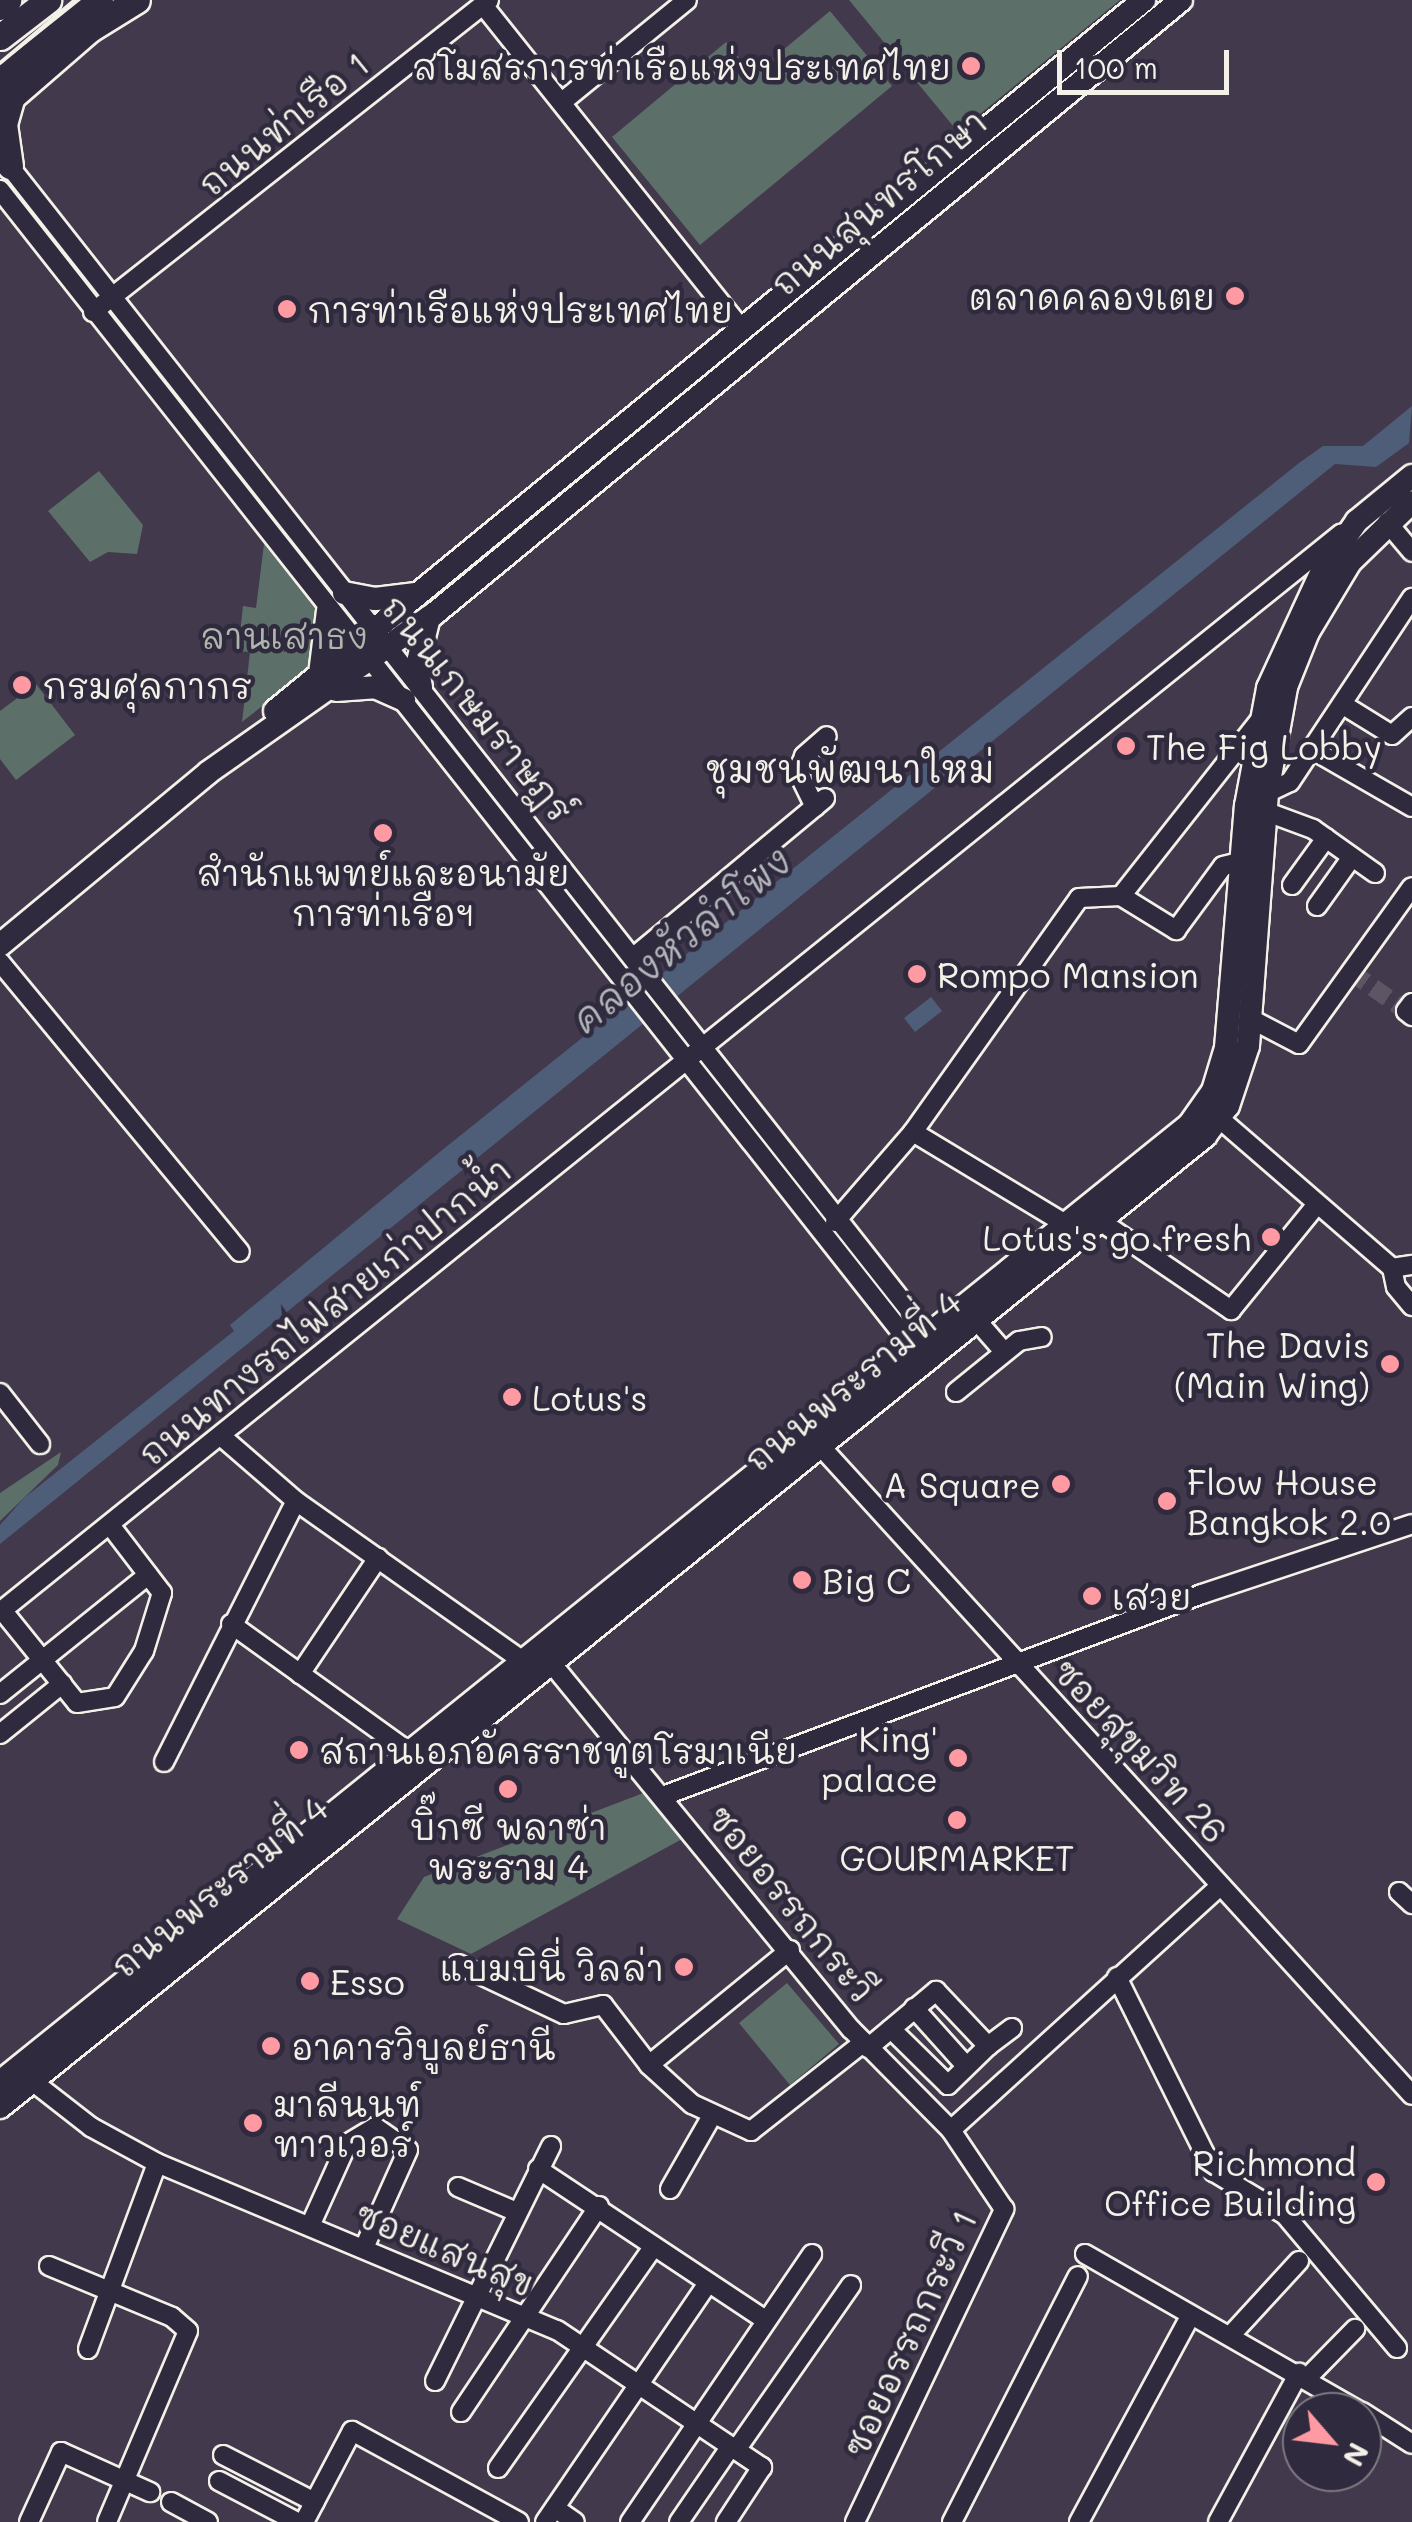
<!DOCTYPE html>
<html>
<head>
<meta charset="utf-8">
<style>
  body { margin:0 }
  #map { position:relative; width:1412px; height:2522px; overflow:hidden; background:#43394d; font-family:Mali,"Playpen Sans Thai",sans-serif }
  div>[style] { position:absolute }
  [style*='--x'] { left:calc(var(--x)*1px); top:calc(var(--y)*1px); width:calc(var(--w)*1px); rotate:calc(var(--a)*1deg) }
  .green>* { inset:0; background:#5c6f68 }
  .water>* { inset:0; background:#4e5e78 }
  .minor-tunnel>* { height:18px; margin-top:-9px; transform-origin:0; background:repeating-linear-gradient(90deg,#5e5564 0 18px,transparent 0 27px) }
  .roads { filter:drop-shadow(2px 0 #f4f1e8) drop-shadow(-2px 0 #f4f1e8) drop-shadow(0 2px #f4f1e8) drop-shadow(0 -2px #f4f1e8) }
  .minor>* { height:18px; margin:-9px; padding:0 9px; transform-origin:9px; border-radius:9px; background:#2f2a3d }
  .major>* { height:22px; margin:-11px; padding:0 11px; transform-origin:11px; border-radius:11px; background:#2f2a3d }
  .highway>* { height:25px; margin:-12.5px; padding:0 12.5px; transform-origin:12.5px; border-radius:12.5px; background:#2f2a3d }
  .rail>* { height:4px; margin:-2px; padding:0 2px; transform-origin:2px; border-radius:2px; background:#f4f1e8 }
  .dots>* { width:28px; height:28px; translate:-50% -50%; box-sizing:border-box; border:5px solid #2f2a3d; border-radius:50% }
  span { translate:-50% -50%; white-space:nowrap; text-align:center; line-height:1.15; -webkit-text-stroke:9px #2f2a3d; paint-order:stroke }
  .poi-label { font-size:35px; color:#f4f1e8 }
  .right { translate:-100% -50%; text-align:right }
  .left { translate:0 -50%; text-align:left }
  .street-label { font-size:35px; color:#f4f1e8 }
  .park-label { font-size:35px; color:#b0b6ae }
  .neighbourhood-label { font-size:38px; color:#f4f1e8 }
  .water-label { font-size:38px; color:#b2b6bb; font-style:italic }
  .north { position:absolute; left:1282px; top:2392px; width:100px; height:100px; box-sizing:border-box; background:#2f2a3d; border:2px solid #7e7a81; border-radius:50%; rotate:118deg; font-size:28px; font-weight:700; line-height:40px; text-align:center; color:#f4f1e8 }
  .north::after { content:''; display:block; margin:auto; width:35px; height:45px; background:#ff9aa2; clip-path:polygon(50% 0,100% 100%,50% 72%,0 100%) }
  .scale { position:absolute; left:1057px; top:50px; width:172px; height:45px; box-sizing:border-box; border:5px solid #f4f1e8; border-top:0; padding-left:12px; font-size:30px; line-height:35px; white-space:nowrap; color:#f4f1e8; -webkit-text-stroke:8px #2f2a3d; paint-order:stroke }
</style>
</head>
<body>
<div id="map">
  <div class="green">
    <div style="clip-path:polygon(849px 0,1120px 0,958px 132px)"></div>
    <div style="clip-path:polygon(830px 11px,892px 86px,700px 245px,612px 137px,726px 42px,753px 75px)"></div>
    <div style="clip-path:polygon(99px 471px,143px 525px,137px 554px,108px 552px,90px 562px,48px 511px)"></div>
    <div style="clip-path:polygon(264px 544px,320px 615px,314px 665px,242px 722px,250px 652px,238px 651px,243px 606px,256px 608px)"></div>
    <div style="clip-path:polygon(36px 684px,75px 735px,16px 780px,0 759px,0 711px)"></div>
    <div style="clip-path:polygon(61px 1452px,58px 1465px,0 1521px,0 1493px)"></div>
    <div style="clip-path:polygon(646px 1792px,684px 1838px,471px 1954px,397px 1919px,424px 1877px)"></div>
    <div style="clip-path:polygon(787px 1983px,839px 2044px,790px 2085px,739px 2023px)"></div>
  </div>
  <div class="water">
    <div style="clip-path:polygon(1412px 406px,1409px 443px,1376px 467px,1335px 464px,0 1544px,0 1525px,24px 1498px,234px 1331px,230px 1325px,441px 1151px,1299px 463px,1323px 446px,1363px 446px)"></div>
    <div style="clip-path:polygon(931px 997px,942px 1011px,915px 1032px,904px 1018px)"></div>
  </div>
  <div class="minor-tunnel">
    <div style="--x:1351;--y:972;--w:67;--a:35.3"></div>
  </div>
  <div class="roads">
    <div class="minor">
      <div style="--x:483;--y:5;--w:413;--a:51.4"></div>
      <div style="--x:562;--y:102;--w:161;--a:-39.2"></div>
      <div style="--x:3;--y:158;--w:1509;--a:51.81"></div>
      <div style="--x:0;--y:190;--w:1485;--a:51.73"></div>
      <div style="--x:93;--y:312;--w:504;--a:-38.23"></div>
      <div style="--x:1387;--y:522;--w:39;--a:50"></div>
      <div style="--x:1345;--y:706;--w:55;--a:31.7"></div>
      <div style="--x:1392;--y:735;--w:27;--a:-42"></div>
      <div style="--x:1313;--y:750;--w:114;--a:29.9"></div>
      <div style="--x:1267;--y:793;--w:25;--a:-26"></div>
      <div style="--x:1290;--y:782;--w:221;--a:-56.5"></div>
      <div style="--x:815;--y:807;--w:39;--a:-116"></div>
      <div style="--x:798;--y:772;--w:17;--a:-69"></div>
      <div style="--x:804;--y:756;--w:30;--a:-41"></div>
      <div style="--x:1267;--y:812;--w:49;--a:20.3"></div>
      <div style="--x:1313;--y:829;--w:76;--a:35.4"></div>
      <div style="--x:1292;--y:885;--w:58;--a:-54.1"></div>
      <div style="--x:1121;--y:896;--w:223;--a:-51.7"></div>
      <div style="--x:1317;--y:906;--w:60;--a:-54.5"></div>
      <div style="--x:635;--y:956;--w:247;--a:-39.7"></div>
      <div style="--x:0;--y:962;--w:376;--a:50.4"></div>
      <div style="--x:1412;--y:1003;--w:10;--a:127"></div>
      <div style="--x:1406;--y:1011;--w:8;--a:40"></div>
      <div style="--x:1251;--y:1019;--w:54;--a:27.5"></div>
      <div style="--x:1299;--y:1044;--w:193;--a:-54.3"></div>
      <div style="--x:1220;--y:1119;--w:228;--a:40.9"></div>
      <div style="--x:913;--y:1132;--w:180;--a:31.1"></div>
      <div style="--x:835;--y:1222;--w:119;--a:-49.1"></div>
      <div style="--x:913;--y:1132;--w:287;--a:-54.6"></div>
      <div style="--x:1079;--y:898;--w:42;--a:-2.7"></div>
      <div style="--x:1121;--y:896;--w:65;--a:31.7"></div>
      <div style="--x:1176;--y:930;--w:79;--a:-53.7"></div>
      <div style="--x:1223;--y:866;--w:21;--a:-14"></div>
      <div style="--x:1103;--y:1223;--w:155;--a:34.2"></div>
      <div style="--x:1231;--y:1310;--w:136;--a:-50.9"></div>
      <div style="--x:1392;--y:1268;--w:19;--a:78"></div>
      <div style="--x:1396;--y:1287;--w:25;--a:50"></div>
      <div style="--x:1392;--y:1268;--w:20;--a:-9"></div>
      <div style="--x:979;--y:1323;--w:38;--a:49"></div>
      <div style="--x:956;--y:1392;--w:81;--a:-39"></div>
      <div style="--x:1019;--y:1341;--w:23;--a:-10"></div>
      <div style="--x:0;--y:1393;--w:65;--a:51.9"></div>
      <div style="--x:221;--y:1436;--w:99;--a:40.9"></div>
      <div style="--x:296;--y:1501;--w:278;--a:35.2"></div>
      <div style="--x:823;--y:1449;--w:874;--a:47.64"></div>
      <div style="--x:2;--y:1610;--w:119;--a:51.1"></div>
      <div style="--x:77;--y:1703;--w:38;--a:-9"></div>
      <div style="--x:115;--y:1697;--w:54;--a:-57.8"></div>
      <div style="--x:144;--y:1651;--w:61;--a:-72.8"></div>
      <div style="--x:162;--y:1593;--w:86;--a:-127.4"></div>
      <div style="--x:0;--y:1612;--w:1721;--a:-38.8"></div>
      <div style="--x:231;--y:1624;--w:219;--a:35.7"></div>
      <div style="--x:552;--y:1664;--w:472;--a:50.7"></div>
      <div style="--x:851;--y:2029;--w:142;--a:45.3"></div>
      <div style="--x:300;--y:1674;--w:140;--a:-56.1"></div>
      <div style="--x:0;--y:1694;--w:190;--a:-38.8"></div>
      <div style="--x:0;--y:1734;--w:80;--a:-38.9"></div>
      <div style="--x:164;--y:1762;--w:292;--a:-63.2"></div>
      <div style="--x:663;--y:1796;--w:576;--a:-20.54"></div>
      <div style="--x:1202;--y:1594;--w:221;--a:-18.4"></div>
      <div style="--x:1399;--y:1892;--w:18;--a:43"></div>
      <div style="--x:458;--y:1964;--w:117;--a:25.3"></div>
      <div style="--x:564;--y:2014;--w:40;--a:-13"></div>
      <div style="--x:603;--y:2005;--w:76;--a:52.5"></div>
      <div style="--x:649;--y:2065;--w:58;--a:42.2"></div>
      <div style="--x:692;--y:2104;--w:65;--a:24.6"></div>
      <div style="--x:751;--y:2131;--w:144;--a:-38.2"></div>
      <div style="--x:1117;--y:1977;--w:218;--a:63.6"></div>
      <div style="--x:1214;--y:2172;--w:83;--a:31.2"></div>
      <div style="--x:1285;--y:2215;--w:174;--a:49.9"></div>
      <div style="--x:914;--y:2008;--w:78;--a:48.1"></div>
      <div style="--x:988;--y:2046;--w:30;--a:-37"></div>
      <div style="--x:868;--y:2048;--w:89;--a:-40"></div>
      <div style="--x:936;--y:1991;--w:76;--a:46.6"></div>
      <div style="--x:988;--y:2046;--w:56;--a:135.7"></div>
      <div style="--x:948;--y:2085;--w:80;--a:-135.5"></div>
      <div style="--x:649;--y:2065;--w:182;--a:-39.2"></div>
      <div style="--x:32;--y:2081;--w:75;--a:37.9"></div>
      <div style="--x:91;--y:2127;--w:75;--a:28.6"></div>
      <div style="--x:157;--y:2163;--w:433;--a:22.7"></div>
      <div style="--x:557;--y:2330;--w:247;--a:33.8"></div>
      <div style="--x:762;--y:2467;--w:66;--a:123.2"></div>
      <div style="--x:538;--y:2169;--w:273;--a:33.6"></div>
      <div style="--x:458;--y:2187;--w:64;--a:23"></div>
      <div style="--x:670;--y:2189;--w:86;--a:-60.2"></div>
      <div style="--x:310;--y:2226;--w:90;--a:-65.7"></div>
      <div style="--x:347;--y:2144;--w:33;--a:-31"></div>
      <div style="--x:375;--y:2127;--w:40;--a:34.9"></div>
      <div style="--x:408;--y:2150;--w:107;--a:114.2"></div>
      <div style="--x:1085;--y:2254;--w:318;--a:29.8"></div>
      <div style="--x:49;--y:2266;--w:133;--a:22.5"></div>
      <div style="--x:172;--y:2317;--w:21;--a:41"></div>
      <div style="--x:188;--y:2331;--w:207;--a:113"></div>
      <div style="--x:1230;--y:2336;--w:102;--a:-47.4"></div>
      <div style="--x:88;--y:2349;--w:198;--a:-69.6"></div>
      <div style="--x:1307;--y:2378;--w:69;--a:-45.6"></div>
      <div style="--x:435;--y:2381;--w:262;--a:-63.7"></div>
      <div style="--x:461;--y:2412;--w:248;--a:-56.2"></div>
      <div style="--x:1362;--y:2412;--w:59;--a:32.6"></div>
      <div style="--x:736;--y:2450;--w:201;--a:-55.1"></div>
      <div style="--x:223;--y:2455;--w:103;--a:27.1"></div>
      <div style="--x:498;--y:2468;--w:271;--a:-54.9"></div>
      <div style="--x:219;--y:2481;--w:88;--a:27.7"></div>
      <div style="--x:171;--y:2502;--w:42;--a:28.4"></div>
      <div style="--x:555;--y:2508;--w:24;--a:35"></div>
      <div style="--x:29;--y:2522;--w:77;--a:-65.4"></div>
      <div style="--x:61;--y:2452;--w:98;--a:24.2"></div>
      <div style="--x:304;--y:2522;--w:103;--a:-62.2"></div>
      <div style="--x:352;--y:2431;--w:190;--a:28.6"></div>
      <div style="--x:545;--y:2522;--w:289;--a:-55.7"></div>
      <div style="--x:630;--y:2522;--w:324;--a:-55.8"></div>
      <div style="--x:679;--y:2522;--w:92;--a:-55.6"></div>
      <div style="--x:855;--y:2522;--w:347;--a:-64.5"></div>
      <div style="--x:1004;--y:2209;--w:95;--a:-123.9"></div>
      <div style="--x:951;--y:2130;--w:363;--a:-42.2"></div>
      <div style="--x:952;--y:2522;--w:276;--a:-62.9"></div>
      <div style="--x:1079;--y:2522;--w:235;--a:-61.6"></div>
      <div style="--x:1218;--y:2522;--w:170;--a:-61.5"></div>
    </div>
    <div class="major">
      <div style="--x:344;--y:593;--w:32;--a:11"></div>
      <div style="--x:375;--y:599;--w:39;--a:-7"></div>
      <div style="--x:320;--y:674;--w:64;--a:-82.8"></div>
      <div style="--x:421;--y:687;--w:21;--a:-101"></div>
      <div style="--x:417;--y:666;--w:50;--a:-76.2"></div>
      <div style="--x:336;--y:690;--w:39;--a:-4"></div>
      <div style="--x:375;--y:687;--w:32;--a:24"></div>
      <div style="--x:275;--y:711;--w:1123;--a:-39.29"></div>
      <div style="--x:0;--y:945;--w:271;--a:-39.6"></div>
      <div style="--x:209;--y:772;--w:275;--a:-35.1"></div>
      <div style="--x:434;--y:614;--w:967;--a:-39.42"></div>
      <div style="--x:0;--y:2082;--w:1526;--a:-38.83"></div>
      <div style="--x:1189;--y:1125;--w:42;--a:-54.8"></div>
      <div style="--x:1213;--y:1091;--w:45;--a:-73.2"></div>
      <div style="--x:1226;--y:1048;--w:243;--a:-85.3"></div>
      <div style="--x:1246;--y:806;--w:120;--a:-79.4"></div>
      <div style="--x:1268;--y:688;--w:129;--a:-65.2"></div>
      <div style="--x:1322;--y:571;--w:61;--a:-55"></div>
      <div style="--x:1357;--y:521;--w:71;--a:-39.3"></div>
      <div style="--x:0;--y:2107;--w:1548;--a:-38.86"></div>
      <div style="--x:1205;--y:1136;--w:38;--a:-53"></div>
      <div style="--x:1228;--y:1106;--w:63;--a:-71.6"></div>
      <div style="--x:1248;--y:1046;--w:254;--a:-85.7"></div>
      <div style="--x:1267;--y:793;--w:108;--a:-79.8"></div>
      <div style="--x:1286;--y:687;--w:59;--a:-68.2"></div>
      <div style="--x:1308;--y:632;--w:82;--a:-59"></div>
      <div style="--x:1350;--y:562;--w:86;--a:-44.1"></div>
    </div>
    <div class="highway">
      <div style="--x:0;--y:7;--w:11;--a:-41"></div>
      <div style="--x:0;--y:37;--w:61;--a:-37.6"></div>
      <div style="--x:0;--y:80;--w:128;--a:-38.7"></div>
      <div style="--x:0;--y:107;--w:119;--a:-40.9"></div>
      <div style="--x:90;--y:29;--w:55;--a:-31.7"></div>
      <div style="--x:10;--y:166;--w:42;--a:-98.1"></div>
      <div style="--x:4;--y:124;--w:29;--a:-74"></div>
    </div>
  </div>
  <div class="rail">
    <div style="--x:0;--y:63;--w:98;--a:-40"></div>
  </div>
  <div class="dots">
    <div style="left:971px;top:66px;background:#ff9aa2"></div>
    <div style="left:1235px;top:296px;background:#ff9aa2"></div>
    <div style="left:287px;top:309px;background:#ff9aa2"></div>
    <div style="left:22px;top:685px;background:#ff9aa2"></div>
    <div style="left:1126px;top:746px;background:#ff9aa2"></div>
    <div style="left:383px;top:833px;background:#ff9aa2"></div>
    <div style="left:917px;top:974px;background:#ff9aa2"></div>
    <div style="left:1271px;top:1237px;background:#ff9aa2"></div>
    <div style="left:1390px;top:1364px;background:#ff9aa2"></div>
    <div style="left:512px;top:1397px;background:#ff9aa2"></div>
    <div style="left:1061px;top:1484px;background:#ff9aa2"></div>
    <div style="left:1167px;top:1501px;background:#ff9aa2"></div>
    <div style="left:802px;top:1580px;background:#ff9aa2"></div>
    <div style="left:1092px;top:1596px;background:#ff9aa2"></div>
    <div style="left:299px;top:1750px;background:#ff9aa2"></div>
    <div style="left:958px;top:1758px;background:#ff9aa2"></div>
    <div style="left:508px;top:1789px;background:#ff9aa2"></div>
    <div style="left:957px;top:1820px;background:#ff9aa2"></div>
    <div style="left:684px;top:1967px;background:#ff9aa2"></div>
    <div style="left:310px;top:1981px;background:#ff9aa2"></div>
    <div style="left:271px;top:2046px;background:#ff9aa2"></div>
    <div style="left:253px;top:2123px;background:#ff9aa2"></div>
    <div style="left:1376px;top:2182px;background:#ff9aa2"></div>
  </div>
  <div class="poi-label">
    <span class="right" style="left:951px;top:66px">สโมสรการท่าเรือแห่งประเทศไทย</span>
    <span class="right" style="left:1215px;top:296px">ตลาดคลองเตย</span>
    <span class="left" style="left:307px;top:309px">การท่าเรือแห่งประเทศไทย</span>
    <span class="left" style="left:42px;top:685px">กรมศุลกากร</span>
    <span class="left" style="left:1146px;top:746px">The Fig Lobby</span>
    <span style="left:383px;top:892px">สำนักแพทย์และอนามัย<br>การท่าเรือฯ</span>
    <span class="left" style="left:937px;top:974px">Rompo Mansion</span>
    <span class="right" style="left:1251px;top:1237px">Lotus's go fresh</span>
    <span class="right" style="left:1370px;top:1364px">The Davis<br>(Main Wing)</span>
    <span class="left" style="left:532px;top:1397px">Lotus's</span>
    <span class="left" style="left:1187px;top:1501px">Flow House<br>Bangkok 2.0</span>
    <span class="right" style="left:1041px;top:1484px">A Square</span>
    <span class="left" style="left:822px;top:1580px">Big C</span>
    <span class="left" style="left:1112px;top:1596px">เสวย</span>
    <span class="right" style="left:938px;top:1758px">King'<br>palace</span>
    <span class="left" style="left:319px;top:1750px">สถานเอกอัครราชทูตโรมาเนีย</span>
    <span style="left:508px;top:1846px">บิ๊กซี พลาซ่า<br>พระราม 4</span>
    <span style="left:957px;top:1857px">GOURMARKET</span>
    <span class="right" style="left:664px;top:1967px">แบมบินี่ วิลล่า</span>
    <span class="left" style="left:330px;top:1981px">Esso</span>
    <span class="left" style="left:291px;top:2046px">อาคารวิบูลย์ธานี</span>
    <span class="left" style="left:273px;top:2123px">มาลีนนท์<br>ทาวเวอร์</span>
    <span class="right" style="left:1356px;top:2182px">Richmond<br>Office Building</span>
  </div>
  <div class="street-label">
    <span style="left:283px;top:123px;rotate:-39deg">ถนนท่าเรือ 1</span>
    <span style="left:878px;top:202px;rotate:-40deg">ถนนสุนทรโกษา</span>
    <span style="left:478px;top:708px;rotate:51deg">ถนนเกษมราษฎร์</span>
    <span style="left:324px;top:1311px;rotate:-39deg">ถนนทางรถไฟสายเก่าปากน้ำ</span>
    <span style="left:852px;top:1380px;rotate:-39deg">ถนนพระรามที่ 4</span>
    <span style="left:1141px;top:1750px;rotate:47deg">ซอยสุขุมวิท 26</span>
    <span style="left:219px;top:1886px;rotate:-39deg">ถนนพระรามที่ 4</span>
    <span style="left:792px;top:1903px;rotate:51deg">ซอยอรรถกระวี</span>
    <span style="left:445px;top:2248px;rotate:23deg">ซอยแสนสุข</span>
    <span style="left:909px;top:2333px;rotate:-65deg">ซอยอรรถกระวี 1</span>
  </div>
  <div class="park-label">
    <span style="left:284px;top:635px">ลานเสาธง</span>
  </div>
  <div class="neighbourhood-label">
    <span style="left:850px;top:769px">ชุมชนพัฒนาใหม่</span>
  </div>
  <div class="water-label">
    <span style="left:681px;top:940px;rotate:-39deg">คลองหัวลำโพง</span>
  </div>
  <div class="north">N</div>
  <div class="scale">100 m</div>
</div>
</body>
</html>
